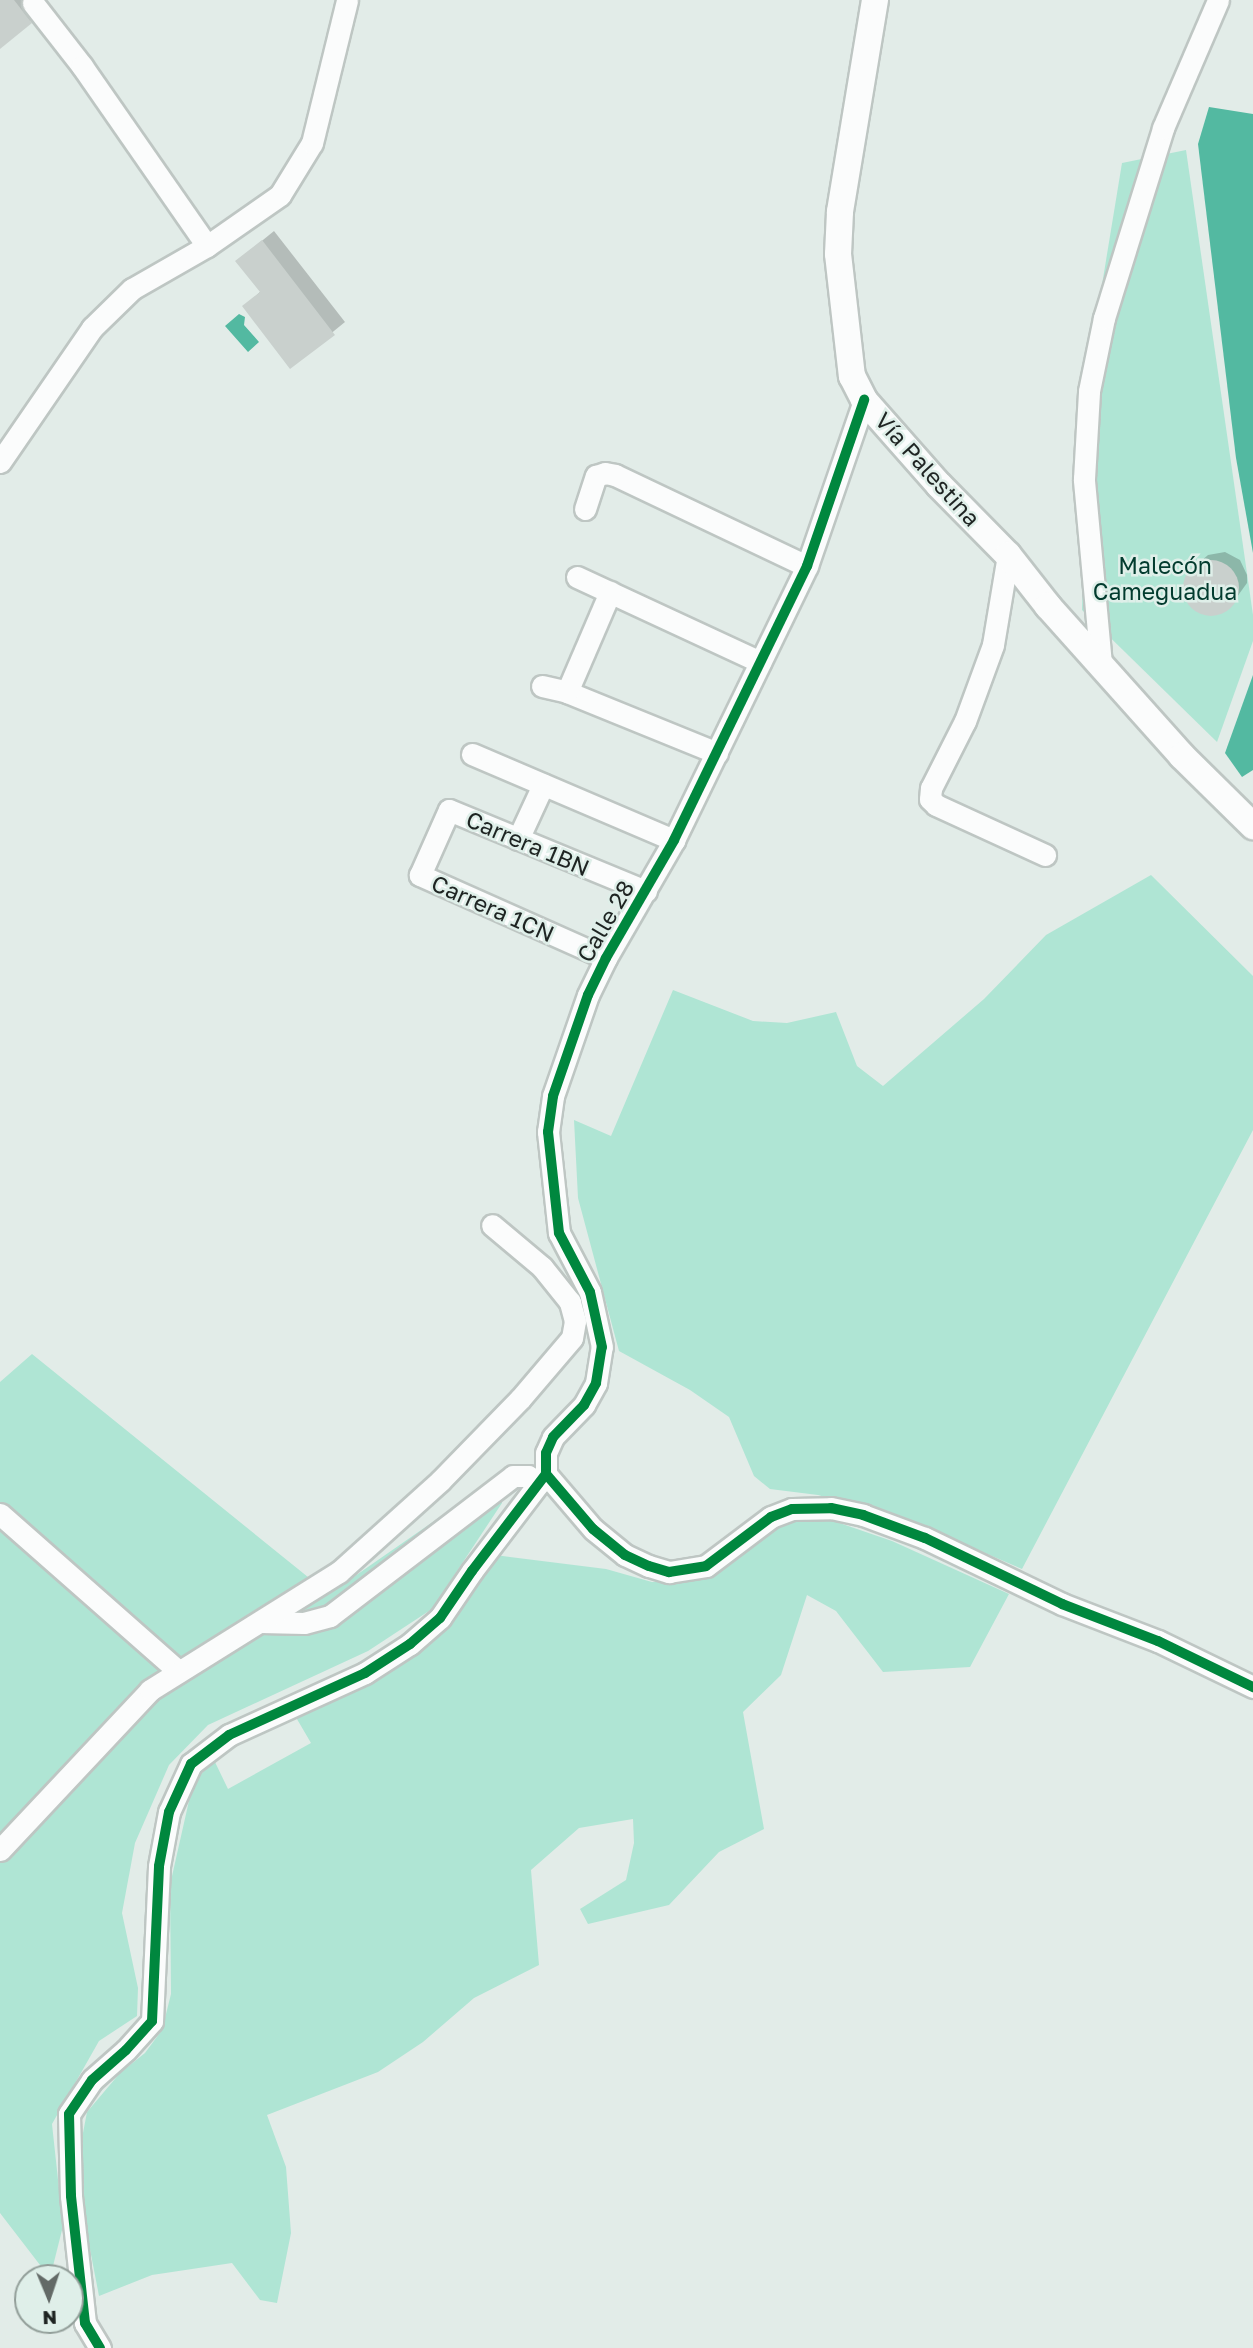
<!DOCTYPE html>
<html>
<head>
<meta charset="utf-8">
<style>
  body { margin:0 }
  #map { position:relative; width:1253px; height:2348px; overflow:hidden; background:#e2ece8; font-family:"Golos Text",sans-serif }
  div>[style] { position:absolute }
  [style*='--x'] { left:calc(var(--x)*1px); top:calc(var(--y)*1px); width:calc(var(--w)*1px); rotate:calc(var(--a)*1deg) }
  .green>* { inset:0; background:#afe5d4 }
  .water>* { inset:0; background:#53b9a1 }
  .shadow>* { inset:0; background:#0003 }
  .building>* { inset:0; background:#c9d0cd }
  .round { border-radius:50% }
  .roads { filter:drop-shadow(2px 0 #bec6c3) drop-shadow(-2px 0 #bec6c3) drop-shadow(0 2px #bec6c3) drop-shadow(0 -2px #bec6c3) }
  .minor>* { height:21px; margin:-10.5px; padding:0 10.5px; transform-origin:10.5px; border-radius:10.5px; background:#fbfcfc }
  .major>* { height:26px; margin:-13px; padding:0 13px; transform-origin:13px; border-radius:13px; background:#fbfcfc }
  .cycleway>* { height:10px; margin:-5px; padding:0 5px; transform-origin:5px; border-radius:5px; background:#00873e }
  span { translate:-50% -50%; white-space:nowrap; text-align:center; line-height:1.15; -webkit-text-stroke:5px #dfefe9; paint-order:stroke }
  .street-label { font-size:23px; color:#1e2422 }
  .park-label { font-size:23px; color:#023b2e }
  .north { position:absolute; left:14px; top:2264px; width:70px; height:70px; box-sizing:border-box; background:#dfefe9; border:2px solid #929e99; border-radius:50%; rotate:178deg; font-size:19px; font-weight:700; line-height:28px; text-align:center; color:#1e2422 }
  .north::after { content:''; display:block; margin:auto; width:24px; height:32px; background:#636a67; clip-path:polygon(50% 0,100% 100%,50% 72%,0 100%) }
</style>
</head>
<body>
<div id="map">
  <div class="green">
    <div style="clip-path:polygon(1186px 150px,1253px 615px,1253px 641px,1217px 742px,1082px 610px,1089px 364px,1122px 163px)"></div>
    <div style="clip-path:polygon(1151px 875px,1253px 976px,1253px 1130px,1022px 1569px,920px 1525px,818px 1495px,770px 1489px,754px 1476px,729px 1417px,690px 1390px,619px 1351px,578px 1198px,574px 1120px,611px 1136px,673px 990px,753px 1021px,787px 1023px,836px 1012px,857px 1066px,883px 1086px,984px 999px,1046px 935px)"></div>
    <div style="clip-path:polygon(32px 1354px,329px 1594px,499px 1476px,502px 1503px,432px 1609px,368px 1651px,208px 1725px,169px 1765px,135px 1843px,122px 1913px,138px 1988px,137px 2016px,99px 2041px,52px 2124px,63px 2226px,50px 2278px,0 2213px,0 1382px)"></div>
    <div style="clip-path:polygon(822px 1517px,892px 1541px,1009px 1594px,970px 1667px,883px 1672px,836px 1611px,807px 1595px,781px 1675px,743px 1712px,764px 1829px,719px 1852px,669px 1905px,588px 1924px,580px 1909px,626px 1880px,634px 1843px,633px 1819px,579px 1828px,531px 1870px,539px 1965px,474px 1998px,423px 2042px,378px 2072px,267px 2115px,286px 2167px,291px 2233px,277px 2303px,260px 2300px,232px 2263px,152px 2275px,99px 2296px,82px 2208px,83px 2133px,87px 2112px,120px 2073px,145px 2053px,162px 2030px,171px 1994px,170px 1885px,193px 1783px,214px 1760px,228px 1789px,311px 1743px,294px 1714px,362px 1686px,399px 1663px,495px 1555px,606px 1569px,652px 1582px,692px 1580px,729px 1565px,760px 1536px,786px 1523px)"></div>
  </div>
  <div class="water">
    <div style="clip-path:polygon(1209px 107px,1253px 114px,1253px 553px,1236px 458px,1198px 144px)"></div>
    <div style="clip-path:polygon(239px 314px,245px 317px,244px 325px,259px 342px,248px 352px,225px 326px)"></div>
    <div style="clip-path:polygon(1253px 675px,1253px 770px,1242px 777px,1225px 753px)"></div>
  </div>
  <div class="shadow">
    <div style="clip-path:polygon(0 0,28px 0,39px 13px,0 47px)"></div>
    <div style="clip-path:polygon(274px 231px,345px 322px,291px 366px,244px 307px,261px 291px,237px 261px)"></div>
    <div style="clip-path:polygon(1225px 552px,1240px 560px,1247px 575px,1247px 583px,1229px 608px,1212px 615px,1194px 609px,1188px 602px,1184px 584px,1192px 569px,1208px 555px)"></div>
  </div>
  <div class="building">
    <div style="clip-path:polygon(0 0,14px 0,32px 23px,0 49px)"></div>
    <div style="clip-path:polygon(262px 240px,335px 335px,290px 369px,242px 306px,260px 292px,235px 261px)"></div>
    <div class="round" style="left:1183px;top:560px;width:56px;height:56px"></div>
  </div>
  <div class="roads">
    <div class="minor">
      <div style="--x:33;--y:3;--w:80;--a:52.1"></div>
      <div style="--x:82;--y:66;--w:219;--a:55.2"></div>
      <div style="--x:0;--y:462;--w:163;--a:-55.5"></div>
      <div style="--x:92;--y:328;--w:56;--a:-44.3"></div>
      <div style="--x:132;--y:289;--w:86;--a:-29.8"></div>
      <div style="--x:207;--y:246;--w:89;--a:-34.9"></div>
      <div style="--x:280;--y:195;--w:61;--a:-58.4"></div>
      <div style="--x:312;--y:143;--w:147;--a:-76.2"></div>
      <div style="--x:585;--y:509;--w:35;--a:-72"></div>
      <div style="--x:596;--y:476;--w:9;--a:-18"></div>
      <div style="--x:605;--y:473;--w:10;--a:11"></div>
      <div style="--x:615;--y:475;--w:212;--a:25.4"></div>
      <div style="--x:1008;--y:555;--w:91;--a:99.5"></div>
      <div style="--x:993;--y:645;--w:81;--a:110.2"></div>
      <div style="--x:965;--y:721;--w:75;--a:116.9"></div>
      <div style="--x:931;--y:788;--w:11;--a:95"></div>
      <div style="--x:930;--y:799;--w:8;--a:45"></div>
      <div style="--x:936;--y:805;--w:120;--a:24.6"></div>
      <div style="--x:577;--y:577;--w:202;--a:24.9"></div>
      <div style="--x:1101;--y:664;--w:186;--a:-95.3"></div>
      <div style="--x:1084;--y:479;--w:88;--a:-86.7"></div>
      <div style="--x:1089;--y:391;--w:75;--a:-78.4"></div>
      <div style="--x:1104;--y:318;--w:199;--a:-72.7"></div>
      <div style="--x:1163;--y:128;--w:139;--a:-66.7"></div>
      <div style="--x:542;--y:686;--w:26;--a:13"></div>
      <div style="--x:567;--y:692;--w:162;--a:22.1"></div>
      <div style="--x:567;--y:692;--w:109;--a:-66.7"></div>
      <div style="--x:472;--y:754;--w:220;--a:23.1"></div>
      <div style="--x:518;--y:839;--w:60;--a:-65.2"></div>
      <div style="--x:606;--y:958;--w:204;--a:-156"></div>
      <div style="--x:420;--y:875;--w:71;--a:-66"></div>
      <div style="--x:449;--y:810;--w:213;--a:22.4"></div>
      <div style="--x:546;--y:1474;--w:21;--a:-90"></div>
      <div style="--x:546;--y:1453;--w:17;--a:-66"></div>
      <div style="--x:553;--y:1437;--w:45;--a:-45.9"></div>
      <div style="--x:584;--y:1405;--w:25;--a:-61"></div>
      <div style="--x:596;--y:1383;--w:36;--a:-81"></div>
      <div style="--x:602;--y:1347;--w:56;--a:-102.3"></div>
      <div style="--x:590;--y:1292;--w:67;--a:-117.7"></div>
      <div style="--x:559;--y:1233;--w:102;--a:-96.2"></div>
      <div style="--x:548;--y:1132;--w:36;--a:-82"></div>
      <div style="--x:553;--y:1096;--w:107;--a:-70.9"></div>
      <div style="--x:588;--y:995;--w:41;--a:-64.1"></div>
      <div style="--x:606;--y:958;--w:136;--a:-60"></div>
      <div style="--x:674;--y:840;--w:305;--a:-64.1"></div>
      <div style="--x:807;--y:566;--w:176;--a:-71"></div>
      <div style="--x:546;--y:1474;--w:72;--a:49.5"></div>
      <div style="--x:593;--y:1529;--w:41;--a:39.1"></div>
      <div style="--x:625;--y:1555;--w:26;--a:25"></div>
      <div style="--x:649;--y:1566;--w:21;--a:17"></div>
      <div style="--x:669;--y:1572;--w:37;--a:-9"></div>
      <div style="--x:706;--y:1566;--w:81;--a:-37"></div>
      <div style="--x:771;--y:1517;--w:22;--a:-21"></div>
      <div style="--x:792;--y:1509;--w:39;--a:-1"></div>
      <div style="--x:831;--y:1508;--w:33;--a:12"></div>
      <div style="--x:863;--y:1515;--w:66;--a:20.4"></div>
      <div style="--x:925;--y:1538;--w:152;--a:25.7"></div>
      <div style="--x:1062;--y:1604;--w:103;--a:21.1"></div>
      <div style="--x:1158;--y:1641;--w:106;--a:25.8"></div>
      <div style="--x:0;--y:1514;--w:237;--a:41.4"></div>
      <div style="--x:261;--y:1622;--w:43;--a:1.3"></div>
      <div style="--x:304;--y:1623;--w:27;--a:-15"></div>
      <div style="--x:330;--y:1616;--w:230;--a:-37.4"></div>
      <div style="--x:513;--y:1476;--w:15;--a:0"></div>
      <div style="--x:528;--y:1476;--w:13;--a:39"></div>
      <div style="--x:0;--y:1850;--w:219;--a:-46.8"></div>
      <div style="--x:150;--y:1690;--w:223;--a:-32"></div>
      <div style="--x:339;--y:1572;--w:136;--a:-42"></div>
      <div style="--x:440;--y:1481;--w:115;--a:-45.7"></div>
      <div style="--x:520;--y:1399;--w:80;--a:-49.6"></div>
      <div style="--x:572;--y:1338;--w:17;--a:-80"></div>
      <div style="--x:575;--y:1321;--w:20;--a:-105"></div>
      <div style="--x:570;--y:1302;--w:45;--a:-128.7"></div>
      <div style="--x:542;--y:1267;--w:65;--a:-140"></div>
      <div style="--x:100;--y:2348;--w:29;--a:-121"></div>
      <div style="--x:85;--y:2323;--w:128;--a:-96.3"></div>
      <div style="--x:71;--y:2196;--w:82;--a:-91.4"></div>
      <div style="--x:69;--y:2114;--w:41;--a:-55.9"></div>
      <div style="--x:92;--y:2080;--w:45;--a:-41.4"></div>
      <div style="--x:126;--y:2050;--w:39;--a:-48"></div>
      <div style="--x:152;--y:2021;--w:155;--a:-87.4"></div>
      <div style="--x:159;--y:1866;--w:55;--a:-79.5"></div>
      <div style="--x:169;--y:1812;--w:53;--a:-65.4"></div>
      <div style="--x:191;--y:1764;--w:48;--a:-37.3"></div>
      <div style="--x:229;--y:1735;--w:149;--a:-24.5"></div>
      <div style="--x:365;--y:1673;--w:54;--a:-32.8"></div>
      <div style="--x:410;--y:1644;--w:40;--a:-41"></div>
      <div style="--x:440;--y:1618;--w:57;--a:-55.8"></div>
      <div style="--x:472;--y:1571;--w:122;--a:-52.7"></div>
    </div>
    <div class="major">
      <div style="--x:875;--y:0;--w:215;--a:99.4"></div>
      <div style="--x:840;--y:212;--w:42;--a:92.7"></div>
      <div style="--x:838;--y:254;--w:123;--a:83.5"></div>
      <div style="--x:852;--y:376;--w:27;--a:63"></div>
      <div style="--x:864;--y:400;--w:113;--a:48.6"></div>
      <div style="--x:939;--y:485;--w:98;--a:45.4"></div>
      <div style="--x:1008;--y:555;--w:65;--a:51.9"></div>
      <div style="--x:1048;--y:606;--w:201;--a:48.2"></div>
      <div style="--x:1182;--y:756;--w:100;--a:44.6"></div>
    </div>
  </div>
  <div class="cycleway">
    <div style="--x:546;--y:1474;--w:21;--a:-90"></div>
    <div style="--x:546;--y:1453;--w:17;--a:-66"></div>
    <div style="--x:553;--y:1437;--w:45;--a:-45.9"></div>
    <div style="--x:584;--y:1405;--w:25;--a:-61"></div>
    <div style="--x:596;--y:1383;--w:36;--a:-81"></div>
    <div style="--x:602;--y:1347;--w:56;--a:-102.3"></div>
    <div style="--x:590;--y:1292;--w:67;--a:-117.7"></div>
    <div style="--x:559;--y:1233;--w:102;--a:-96.2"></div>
    <div style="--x:548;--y:1132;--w:36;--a:-82"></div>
    <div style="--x:553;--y:1096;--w:107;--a:-70.9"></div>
    <div style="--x:588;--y:995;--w:41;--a:-64.1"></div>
    <div style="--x:606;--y:958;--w:136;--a:-60"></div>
    <div style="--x:674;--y:840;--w:305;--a:-64.1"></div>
    <div style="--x:807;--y:566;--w:176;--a:-71"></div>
    <div style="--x:546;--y:1474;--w:72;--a:49.5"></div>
    <div style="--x:593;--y:1529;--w:41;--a:39.1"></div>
    <div style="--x:625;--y:1555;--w:26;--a:25"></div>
    <div style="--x:649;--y:1566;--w:21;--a:17"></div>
    <div style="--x:669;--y:1572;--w:37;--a:-9"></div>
    <div style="--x:706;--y:1566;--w:81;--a:-37"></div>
    <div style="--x:771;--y:1517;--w:22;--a:-21"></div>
    <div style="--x:792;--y:1509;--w:39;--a:-1"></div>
    <div style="--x:831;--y:1508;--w:33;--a:12"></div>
    <div style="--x:863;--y:1515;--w:66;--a:20.4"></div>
    <div style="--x:925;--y:1538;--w:152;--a:25.7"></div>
    <div style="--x:1062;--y:1604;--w:103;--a:21.1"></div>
    <div style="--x:1158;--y:1641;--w:106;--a:25.8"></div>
    <div style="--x:100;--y:2348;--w:29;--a:-121"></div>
    <div style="--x:85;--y:2323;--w:128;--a:-96.3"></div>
    <div style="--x:71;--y:2196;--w:82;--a:-91.4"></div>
    <div style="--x:69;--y:2114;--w:41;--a:-55.9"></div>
    <div style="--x:92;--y:2080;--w:45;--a:-41.4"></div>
    <div style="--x:126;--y:2050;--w:39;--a:-48"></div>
    <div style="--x:152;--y:2021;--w:155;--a:-87.4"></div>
    <div style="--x:159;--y:1866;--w:55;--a:-79.5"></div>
    <div style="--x:169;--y:1812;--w:53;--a:-65.4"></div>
    <div style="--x:191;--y:1764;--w:48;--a:-37.3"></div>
    <div style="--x:229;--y:1735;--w:149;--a:-24.5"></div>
    <div style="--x:365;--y:1673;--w:54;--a:-32.8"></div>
    <div style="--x:410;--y:1644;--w:40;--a:-41"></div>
    <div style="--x:440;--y:1618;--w:57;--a:-55.8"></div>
    <div style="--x:472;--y:1571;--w:122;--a:-52.7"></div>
  </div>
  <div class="street-label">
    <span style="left:928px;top:469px;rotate:48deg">Vía Palestina</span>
    <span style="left:528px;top:843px;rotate:23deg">Carrera 1BN</span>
    <span style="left:493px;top:908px;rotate:24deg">Carrera 1CN</span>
    <span style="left:605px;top:921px;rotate:-60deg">Calle 28</span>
  </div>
  <div class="park-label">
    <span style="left:1165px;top:578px">Malecón<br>Cameguadua</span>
  </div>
  <div class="north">N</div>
</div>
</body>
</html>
